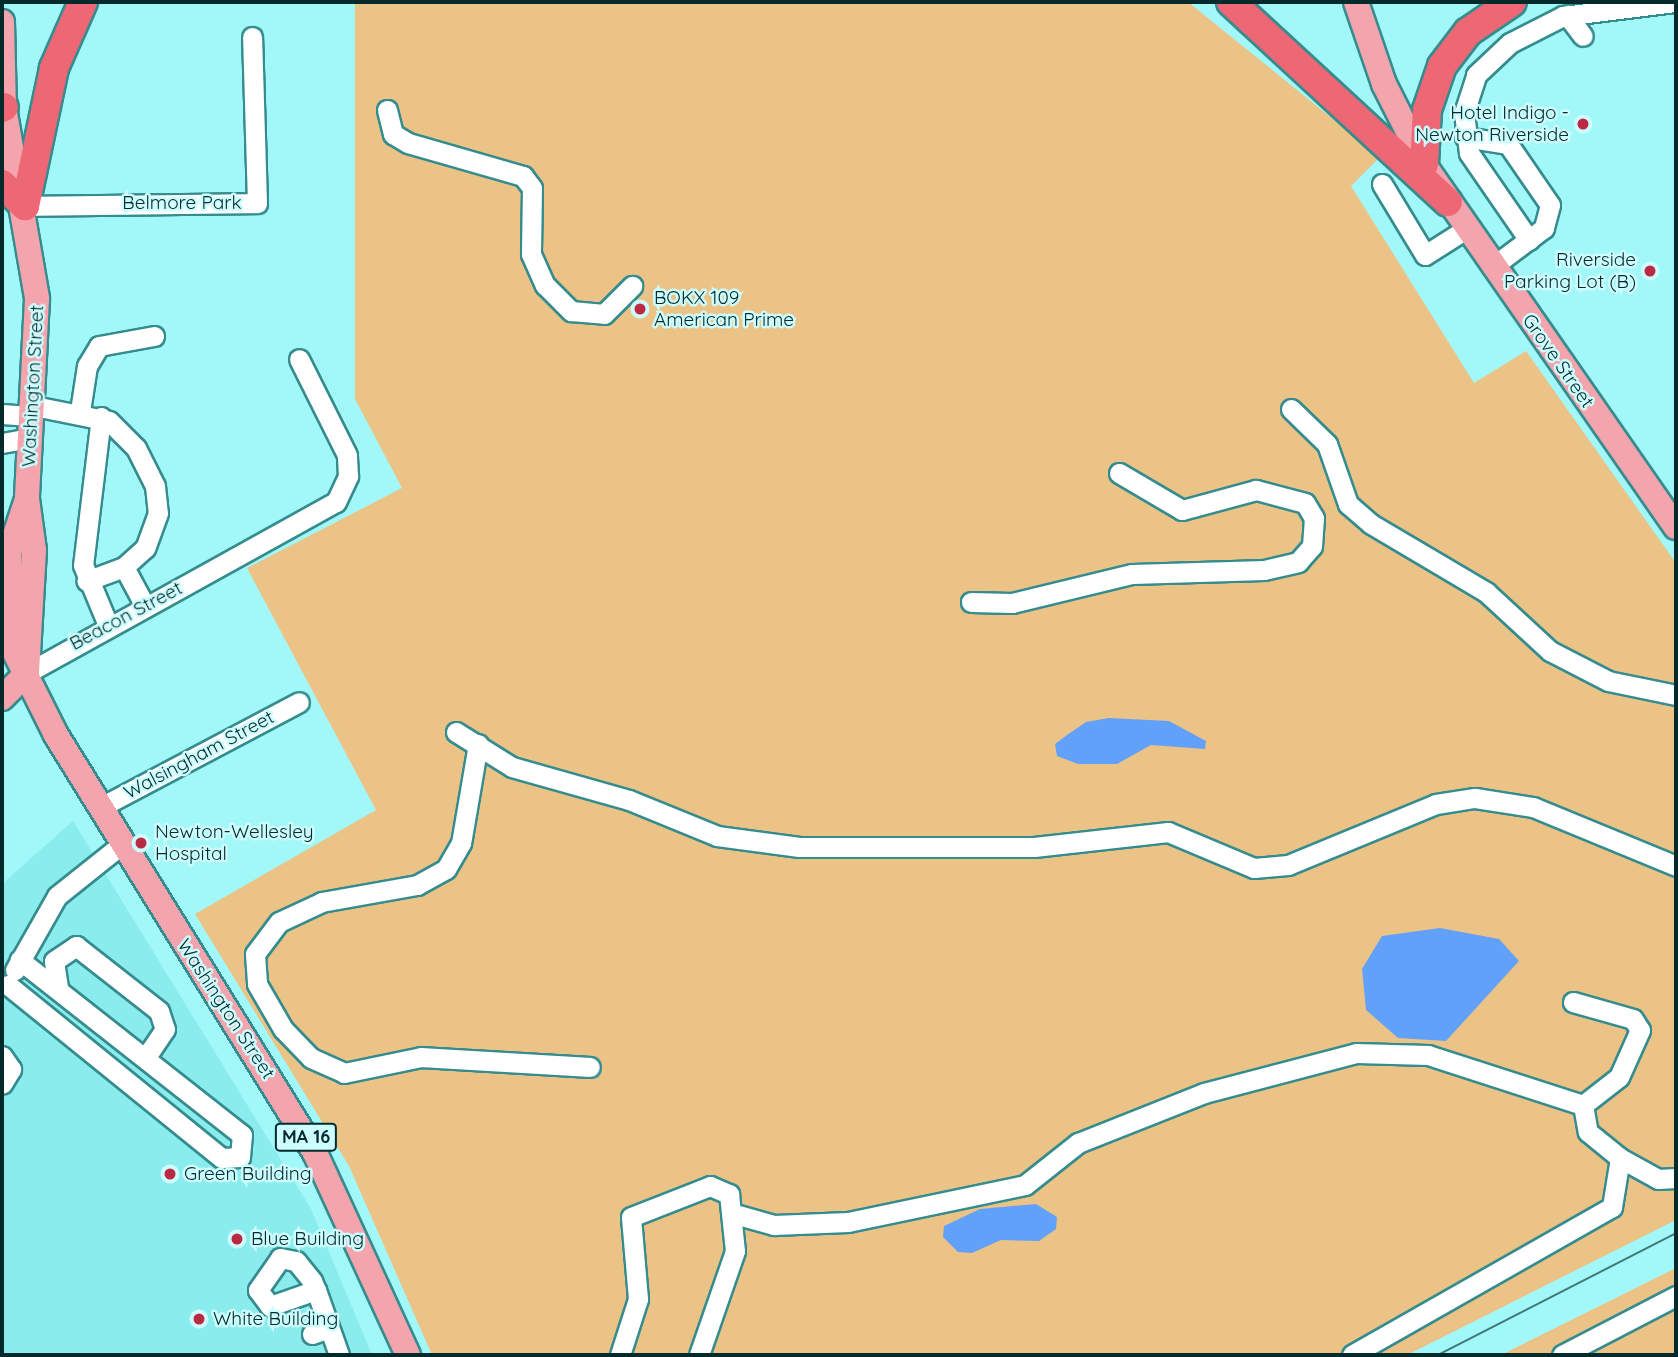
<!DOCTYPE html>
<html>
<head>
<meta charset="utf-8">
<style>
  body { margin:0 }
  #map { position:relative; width:1678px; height:1357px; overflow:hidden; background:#a2f7f8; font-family:Quicksand,sans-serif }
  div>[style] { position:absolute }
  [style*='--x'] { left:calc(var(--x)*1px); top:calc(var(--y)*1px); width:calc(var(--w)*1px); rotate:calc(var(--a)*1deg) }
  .built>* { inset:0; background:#8aeced }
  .green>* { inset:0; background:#ecc386 }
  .water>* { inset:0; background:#62a1f9 }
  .roads { filter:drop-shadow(2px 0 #358c8e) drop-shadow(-2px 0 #358c8e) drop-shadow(0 2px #358c8e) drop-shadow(0 -2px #358c8e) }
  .minor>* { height:19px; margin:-9.5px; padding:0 9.5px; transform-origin:9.5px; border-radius:9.5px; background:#fff }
  .major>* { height:24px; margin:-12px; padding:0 12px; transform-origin:12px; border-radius:12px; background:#f4a4ac }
  .highway>* { height:28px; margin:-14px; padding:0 14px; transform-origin:14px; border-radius:14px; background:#ed6774 }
  .tram>* { height:2px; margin:-1px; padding:0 1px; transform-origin:1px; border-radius:1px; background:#407879 }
  .dots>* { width:19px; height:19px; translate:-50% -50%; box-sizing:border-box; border:4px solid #cdfdfe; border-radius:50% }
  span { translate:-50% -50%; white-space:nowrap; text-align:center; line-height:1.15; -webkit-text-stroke:5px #cdfdfe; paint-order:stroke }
  .shield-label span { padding:2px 5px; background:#cdfdfe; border:2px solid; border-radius:5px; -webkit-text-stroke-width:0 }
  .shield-label { font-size:18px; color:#042a2b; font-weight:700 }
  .poi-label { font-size:19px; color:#042a2b }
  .right { translate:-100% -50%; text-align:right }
  .left { translate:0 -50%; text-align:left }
  .street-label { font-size:19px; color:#042a2b }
  .frame { position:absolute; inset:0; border:4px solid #042a2b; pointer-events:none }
</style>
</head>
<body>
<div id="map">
  <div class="built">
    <div style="clip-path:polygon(73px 821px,311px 1209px,372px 1355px,2px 1355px,2px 884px)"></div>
  </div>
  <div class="green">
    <div style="clip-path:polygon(355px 2px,1188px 2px,1380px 157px,1351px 186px,1474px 383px,1526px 351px,1676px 563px,1676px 1220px,1407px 1355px,432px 1355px,349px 1166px,195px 914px,376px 810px,247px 568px,402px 488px,355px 399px)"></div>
    <div style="clip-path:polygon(1676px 1268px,1676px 1355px,1501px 1355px)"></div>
  </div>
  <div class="water">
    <div style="clip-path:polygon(1109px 718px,1169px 721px,1206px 741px,1205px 749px,1151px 745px,1117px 764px,1078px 764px,1057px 756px,1055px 744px,1067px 735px,1086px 722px)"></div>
    <div style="clip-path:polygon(1440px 928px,1499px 939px,1519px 961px,1446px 1041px,1398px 1038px,1366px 1010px,1362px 969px,1382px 936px)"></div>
    <div style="clip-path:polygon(1036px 1204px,1057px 1217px,1056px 1229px,1039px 1241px,1001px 1240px,972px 1253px,958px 1252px,943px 1237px,944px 1226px,980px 1209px)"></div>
  </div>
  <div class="roads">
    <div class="minor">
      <div style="--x:1567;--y:15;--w:26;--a:53"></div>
      <div style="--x:387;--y:110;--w:25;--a:76"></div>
      <div style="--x:393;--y:134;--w:17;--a:31"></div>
      <div style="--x:408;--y:143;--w:120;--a:16"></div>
      <div style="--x:523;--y:176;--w:15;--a:53"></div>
      <div style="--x:532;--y:188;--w:66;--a:90.9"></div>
      <div style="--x:531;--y:254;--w:34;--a:66"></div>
      <div style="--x:545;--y:285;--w:37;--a:45"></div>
      <div style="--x:571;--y:311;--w:33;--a:5"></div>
      <div style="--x:604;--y:314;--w:40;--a:-45"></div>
      <div style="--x:1465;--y:137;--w:44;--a:9.2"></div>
      <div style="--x:1508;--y:144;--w:74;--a:55.5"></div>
      <div style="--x:1550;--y:205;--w:24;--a:105"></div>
      <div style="--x:1544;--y:228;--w:65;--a:143.1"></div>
      <div style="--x:1382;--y:184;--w:83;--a:58.8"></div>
      <div style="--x:1425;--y:255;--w:49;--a:-32.4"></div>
      <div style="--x:25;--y:206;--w:232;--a:-0.7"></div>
      <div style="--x:257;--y:203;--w:166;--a:-91.7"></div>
      <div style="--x:1529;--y:240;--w:106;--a:-124.6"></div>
      <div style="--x:1469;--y:153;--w:40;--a:-97.1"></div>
      <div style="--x:1464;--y:113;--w:40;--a:-72"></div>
      <div style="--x:1476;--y:75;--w:47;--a:-43.3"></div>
      <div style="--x:1510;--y:43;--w:59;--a:-27"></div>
      <div style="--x:1563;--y:16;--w:113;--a:-7.1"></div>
      <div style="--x:34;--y:406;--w:76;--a:11.3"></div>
      <div style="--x:109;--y:421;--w:38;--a:45"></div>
      <div style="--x:136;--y:448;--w:42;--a:63.4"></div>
      <div style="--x:155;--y:486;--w:27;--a:84"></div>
      <div style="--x:158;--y:513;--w:37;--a:110"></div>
      <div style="--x:145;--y:548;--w:28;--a:138"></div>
      <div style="--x:124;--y:567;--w:40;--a:159.8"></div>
      <div style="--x:1291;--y:409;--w:50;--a:44.2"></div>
      <div style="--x:1327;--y:444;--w:64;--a:70.7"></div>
      <div style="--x:1348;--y:504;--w:30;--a:41"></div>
      <div style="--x:1371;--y:524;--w:134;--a:30.6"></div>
      <div style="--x:1486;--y:592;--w:87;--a:42.7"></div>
      <div style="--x:1550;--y:651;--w:65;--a:27.3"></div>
      <div style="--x:1608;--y:681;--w:69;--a:11.6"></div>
      <div style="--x:80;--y:411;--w:46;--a:-81.2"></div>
      <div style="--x:87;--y:366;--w:23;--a:-59"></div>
      <div style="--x:99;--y:346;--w:56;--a:-10.3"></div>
      <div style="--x:2;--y:414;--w:31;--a:4"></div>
      <div style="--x:101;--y:417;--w:149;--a:96.9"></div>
      <div style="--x:83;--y:565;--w:65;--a:67.4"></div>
      <div style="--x:2;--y:443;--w:29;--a:-10"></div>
      <div style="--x:124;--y:567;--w:44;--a:61.7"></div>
      <div style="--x:971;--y:602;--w:41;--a:1.4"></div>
      <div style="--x:1012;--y:603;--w:123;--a:-13.6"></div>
      <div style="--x:1132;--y:574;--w:132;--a:-1.7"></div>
      <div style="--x:1264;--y:570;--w:35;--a:-13"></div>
      <div style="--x:1298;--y:562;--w:21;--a:-49"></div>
      <div style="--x:1312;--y:546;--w:28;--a:-86"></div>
      <div style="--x:1314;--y:518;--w:17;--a:-121"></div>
      <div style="--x:1305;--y:503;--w:51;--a:-165.1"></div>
      <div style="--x:1256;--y:490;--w:77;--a:164.9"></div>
      <div style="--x:1182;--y:510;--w:73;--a:-149.6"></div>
      <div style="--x:27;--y:673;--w:353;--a:-29"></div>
      <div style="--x:336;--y:502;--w:29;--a:-65"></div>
      <div style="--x:348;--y:476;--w:21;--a:-93"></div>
      <div style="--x:347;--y:455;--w:107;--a:-116.6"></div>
      <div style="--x:456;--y:732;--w:66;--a:32"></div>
      <div style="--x:512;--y:767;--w:122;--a:15.8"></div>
      <div style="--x:629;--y:800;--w:95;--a:22.2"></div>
      <div style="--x:717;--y:836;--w:83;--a:7.6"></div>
      <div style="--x:799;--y:847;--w:235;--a:0"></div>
      <div style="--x:1034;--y:847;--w:135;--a:-6.4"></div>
      <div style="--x:1168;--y:832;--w:93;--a:22.7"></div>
      <div style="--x:1254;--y:868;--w:34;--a:-5"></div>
      <div style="--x:1288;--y:865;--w:160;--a:-22.4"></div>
      <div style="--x:1436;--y:804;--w:39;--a:-9"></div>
      <div style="--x:1475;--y:798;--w:59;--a:8.8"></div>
      <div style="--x:1533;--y:807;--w:155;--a:22.4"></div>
      <div style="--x:478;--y:744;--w:100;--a:99.7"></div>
      <div style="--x:461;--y:843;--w:30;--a:120"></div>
      <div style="--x:446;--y:869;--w:33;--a:151"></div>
      <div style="--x:417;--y:885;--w:97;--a:169.9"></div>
      <div style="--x:322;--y:902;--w:47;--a:155.1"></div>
      <div style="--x:279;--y:922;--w:40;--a:127"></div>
      <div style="--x:255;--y:954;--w:30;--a:86"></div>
      <div style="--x:257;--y:984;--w:52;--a:60"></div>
      <div style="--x:283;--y:1029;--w:40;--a:46"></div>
      <div style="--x:311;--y:1058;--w:36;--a:24"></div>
      <div style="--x:344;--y:1073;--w:79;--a:-11.7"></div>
      <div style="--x:421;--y:1057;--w:169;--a:3.4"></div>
      <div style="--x:99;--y:808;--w:226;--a:-27.9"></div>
      <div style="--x:15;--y:970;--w:85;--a:-60.4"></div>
      <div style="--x:57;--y:896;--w:82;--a:-38.6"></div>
      <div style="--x:8;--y:985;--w:275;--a:39"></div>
      <div style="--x:222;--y:1158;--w:18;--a:-3"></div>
      <div style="--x:240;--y:1157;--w:22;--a:-85"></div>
      <div style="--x:242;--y:1135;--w:283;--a:-141.8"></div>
      <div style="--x:58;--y:987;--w:26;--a:-99"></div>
      <div style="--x:54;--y:961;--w:27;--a:-34"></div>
      <div style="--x:76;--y:946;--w:105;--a:38.1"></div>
      <div style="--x:159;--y:1011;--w:19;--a:72"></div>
      <div style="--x:165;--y:1029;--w:34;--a:124"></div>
      <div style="--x:1573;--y:1002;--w:62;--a:15.8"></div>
      <div style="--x:1633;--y:1019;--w:13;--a:58"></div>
      <div style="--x:1640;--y:1030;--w:51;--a:114.1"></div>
      <div style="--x:1619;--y:1077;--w:46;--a:142.1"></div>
      <div style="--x:2;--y:1056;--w:16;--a:55"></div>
      <div style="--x:11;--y:1069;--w:17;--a:121"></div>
      <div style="--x:1620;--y:1158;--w:43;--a:28.9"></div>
      <div style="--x:1658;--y:1179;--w:18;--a:-3"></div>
      <div style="--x:731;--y:1213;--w:45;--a:15.6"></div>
      <div style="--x:774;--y:1225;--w:74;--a:-2.3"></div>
      <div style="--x:848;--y:1222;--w:181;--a:-11.8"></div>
      <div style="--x:1025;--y:1185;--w:68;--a:-38.4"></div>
      <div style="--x:1078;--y:1143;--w:136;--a:-21.6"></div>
      <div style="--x:1204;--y:1093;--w:157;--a:-14.7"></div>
      <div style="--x:1356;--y:1053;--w:72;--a:1.6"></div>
      <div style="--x:1428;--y:1055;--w:163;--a:17.9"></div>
      <div style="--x:1583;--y:1105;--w:27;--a:80"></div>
      <div style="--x:1588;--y:1132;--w:41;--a:39.1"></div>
      <div style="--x:1620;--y:1158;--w:50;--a:99.3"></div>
      <div style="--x:1612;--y:1207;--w:299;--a:150.4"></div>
      <div style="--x:316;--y:1290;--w:49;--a:160.8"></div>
      <div style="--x:270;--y:1306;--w:20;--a:-127"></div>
      <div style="--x:258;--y:1290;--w:39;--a:-55"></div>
      <div style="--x:280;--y:1258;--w:16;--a:11"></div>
      <div style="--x:296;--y:1261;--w:26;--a:51"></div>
      <div style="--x:312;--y:1281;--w:10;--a:66"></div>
      <div style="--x:316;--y:1290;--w:69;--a:70.5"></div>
      <div style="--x:312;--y:1334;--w:18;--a:-19"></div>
      <div style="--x:620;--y:1355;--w:59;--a:-72.2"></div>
      <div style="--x:638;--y:1299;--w:82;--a:-94.9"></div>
      <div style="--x:631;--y:1217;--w:85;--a:-21.4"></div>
      <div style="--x:710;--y:1186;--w:21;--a:23"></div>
      <div style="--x:729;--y:1194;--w:57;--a:84"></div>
      <div style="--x:735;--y:1251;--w:110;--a:109.1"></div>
      <div style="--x:1562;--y:1355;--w:128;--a:-27.4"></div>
    </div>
    <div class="major">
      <div style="--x:1356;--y:2;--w:87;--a:71.1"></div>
      <div style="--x:1384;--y:84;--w:95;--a:63.2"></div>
      <div style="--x:1427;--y:169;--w:436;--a:55.2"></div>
      <div style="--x:2;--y:22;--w:85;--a:88.7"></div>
      <div style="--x:4;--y:107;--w:195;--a:80.2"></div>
      <div style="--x:37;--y:299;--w:200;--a:92.9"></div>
      <div style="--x:27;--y:499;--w:51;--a:82.2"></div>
      <div style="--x:34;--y:550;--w:123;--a:93.3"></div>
      <div style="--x:27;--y:499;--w:57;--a:108.4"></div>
      <div style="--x:9;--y:553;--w:92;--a:88.8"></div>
      <div style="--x:11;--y:645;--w:101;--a:63.4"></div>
      <div style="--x:56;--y:735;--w:494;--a:58.2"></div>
      <div style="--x:316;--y:1155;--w:220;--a:65.3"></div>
      <div style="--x:2;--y:698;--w:35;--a:-45"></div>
    </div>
    <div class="highway">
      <div style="--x:1231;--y:2;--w:295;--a:42.7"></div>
      <div style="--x:2;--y:108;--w:2;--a:-27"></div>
      <div style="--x:1424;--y:164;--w:54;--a:-86.8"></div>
      <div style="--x:1427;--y:110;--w:46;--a:-71.2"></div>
      <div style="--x:1442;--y:66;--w:43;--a:-52.6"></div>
      <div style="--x:1468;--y:32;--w:53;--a:-34.3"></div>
      <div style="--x:2;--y:184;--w:32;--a:44"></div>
      <div style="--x:25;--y:206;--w:141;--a:-78.1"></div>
      <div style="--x:54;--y:68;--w:72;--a:-66.3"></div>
    </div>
  </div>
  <div class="tram">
    <div style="--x:1438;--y:1355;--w:267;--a:-27.1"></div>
  </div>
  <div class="dots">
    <div style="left:1583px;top:124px;background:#bb2943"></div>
    <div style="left:1650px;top:271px;background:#bb2943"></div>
    <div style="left:640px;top:309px;background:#bb2943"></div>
    <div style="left:141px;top:843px;background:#bb2943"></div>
    <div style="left:170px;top:1174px;background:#bb2943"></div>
    <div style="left:237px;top:1239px;background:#bb2943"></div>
    <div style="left:199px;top:1319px;background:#bb2943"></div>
  </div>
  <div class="shield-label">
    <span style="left:306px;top:1137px">MA 16</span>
  </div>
  <div class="poi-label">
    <span class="right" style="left:1569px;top:124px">Hotel Indigo -<br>Newton Riverside</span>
    <span class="right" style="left:1636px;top:271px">Riverside<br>Parking Lot (B)</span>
    <span class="left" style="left:654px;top:309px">BOKX 109<br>American Prime</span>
    <span class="left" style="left:155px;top:843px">Newton-Wellesley<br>Hospital</span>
    <span class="left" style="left:184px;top:1174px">Green Building</span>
    <span class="left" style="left:251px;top:1239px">Blue Building</span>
    <span class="left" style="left:213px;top:1319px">White Building</span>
  </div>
  <div class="street-label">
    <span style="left:182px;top:203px">Belmore Park</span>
    <span style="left:1558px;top:361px;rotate:55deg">Grove Street</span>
    <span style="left:33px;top:386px;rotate:-87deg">Washington Street</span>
    <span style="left:126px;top:616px;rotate:-28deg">Beacon Street</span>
    <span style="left:199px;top:755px;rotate:-28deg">Walsingham Street</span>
    <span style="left:226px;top:1009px;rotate:57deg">Washington Street</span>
  </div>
  <div class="frame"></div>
</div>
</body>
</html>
